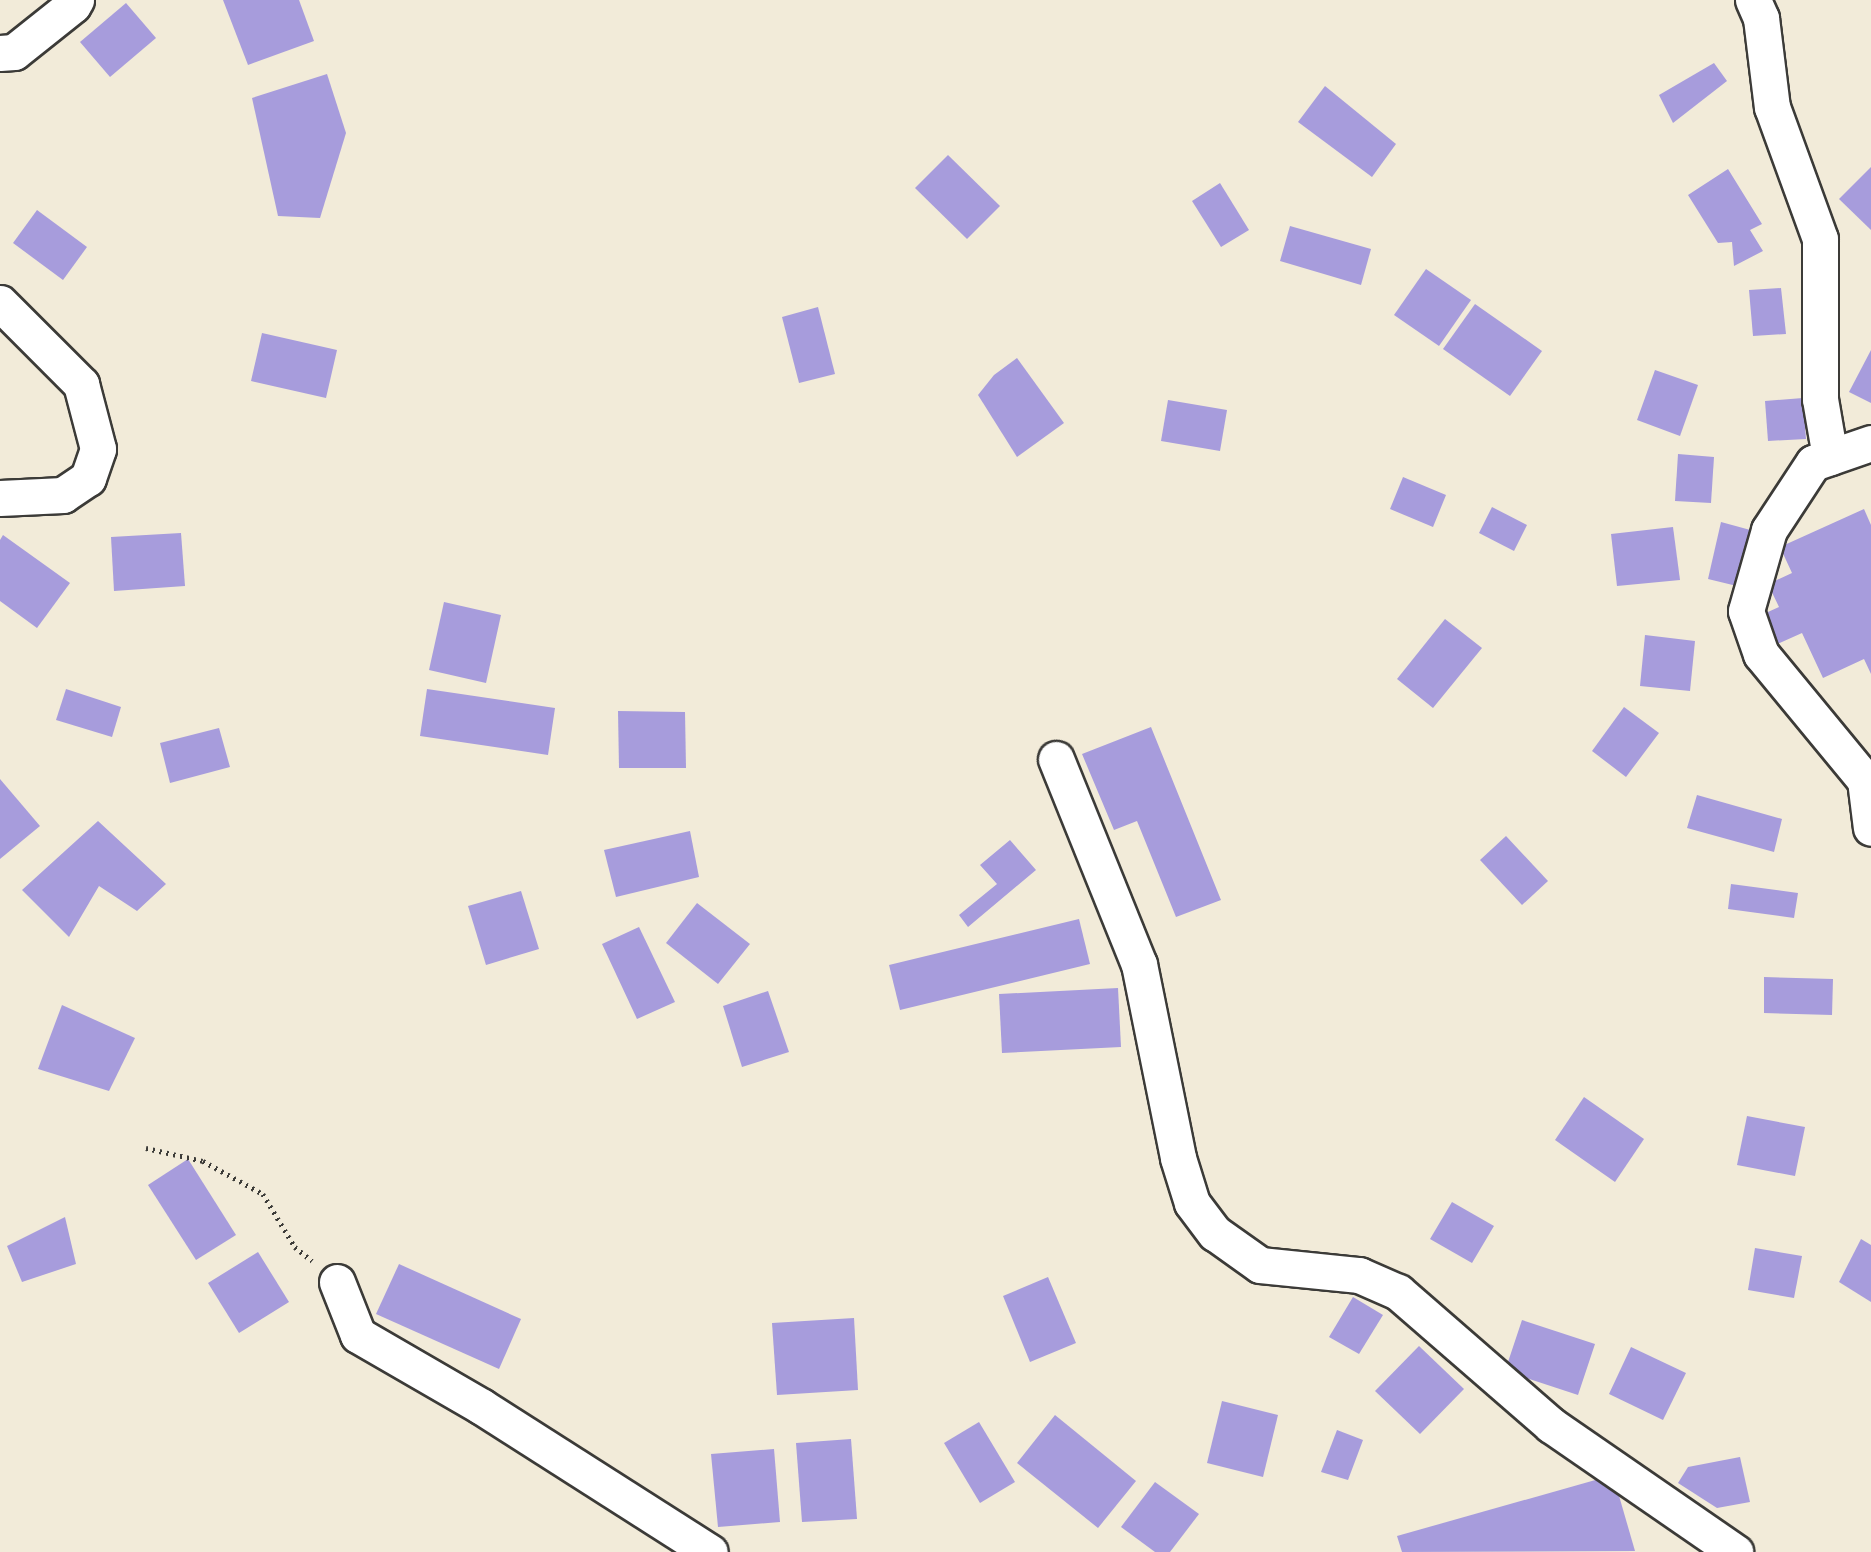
<!DOCTYPE html>
<html>
<head>
<meta charset="utf-8">
<style>
  body { margin:0 }
  #map { position:relative; width:1871px; height:1552px; overflow:hidden; background:#f2ebd9; font-family:Cardo,serif }
  div>[style] { position:absolute }
  [style*='--x'] { left:calc(var(--x)*1px); top:calc(var(--y)*1px); width:calc(var(--w)*1px); rotate:calc(var(--a)*1deg) }
  .building>* { inset:0; background:#a79cdc }
  .path>* { height:4.5px; margin-top:-2.25px; transform-origin:0; background:repeating-linear-gradient(90deg,#3c3b38 0 2px,transparent 0 7px) }
  .roads { filter:drop-shadow(2px 0 #3c3b38) drop-shadow(-2px 0 #3c3b38) drop-shadow(0 2px #3c3b38) drop-shadow(0 -2px #3c3b38) }
  .minor>* { height:35px; margin:-17.5px; padding:0 17.5px; transform-origin:17.5px; border-radius:17.5px; background:#fff }
  span { translate:-50% -50%; white-space:nowrap; text-align:center; line-height:1.15; -webkit-text-stroke:5px #f6f6f2; paint-order:stroke }
</style>
</head>
<body>
<div id="map">
  <div class="building">
    <div style="clip-path:polygon(223px 0,299px 0,314px 41px,248px 65px)"></div>
    <div style="clip-path:polygon(126px 3px,156px 38px,110px 77px,80px 42px)"></div>
    <div style="clip-path:polygon(1714px 63px,1727px 81px,1673px 123px,1659px 95px)"></div>
    <div style="clip-path:polygon(327px 74px,346px 133px,320px 218px,278px 216px,252px 98px)"></div>
    <div style="clip-path:polygon(1325px 86px,1396px 144px,1372px 177px,1298px 122px)"></div>
    <div style="clip-path:polygon(948px 155px,1000px 206px,967px 239px,915px 188px)"></div>
    <div style="clip-path:polygon(1871px 167px,1871px 230px,1839px 199px)"></div>
    <div style="clip-path:polygon(1728px 169px,1762px 224px,1750px 230px,1763px 251px,1734px 266px,1732px 242px,1718px 243px,1688px 195px)"></div>
    <div style="clip-path:polygon(1220px 183px,1249px 230px,1221px 247px,1192px 201px)"></div>
    <div style="clip-path:polygon(37px 210px,87px 247px,63px 280px,13px 243px)"></div>
    <div style="clip-path:polygon(1290px 226px,1371px 249px,1361px 285px,1280px 261px)"></div>
    <div style="clip-path:polygon(1426px 269px,1471px 300px,1439px 346px,1394px 315px)"></div>
    <div style="clip-path:polygon(1781px 288px,1786px 334px,1753px 336px,1749px 290px)"></div>
    <div style="clip-path:polygon(1475px 304px,1542px 351px,1510px 396px,1443px 349px)"></div>
    <div style="clip-path:polygon(818px 307px,835px 374px,799px 383px,782px 317px)"></div>
    <div style="clip-path:polygon(262px 333px,337px 350px,326px 398px,251px 381px)"></div>
    <div style="clip-path:polygon(1871px 350px,1871px 403px,1849px 392px)"></div>
    <div style="clip-path:polygon(1017px 358px,1064px 423px,1017px 457px,978px 395px,994px 375px)"></div>
    <div style="clip-path:polygon(1655px 370px,1698px 385px,1680px 436px,1637px 420px)"></div>
    <div style="clip-path:polygon(1803px 398px,1806px 439px,1768px 441px,1765px 401px)"></div>
    <div style="clip-path:polygon(1168px 400px,1227px 410px,1220px 451px,1161px 441px)"></div>
    <div style="clip-path:polygon(1678px 454px,1714px 457px,1711px 503px,1675px 501px)"></div>
    <div style="clip-path:polygon(1403px 477px,1446px 495px,1433px 527px,1390px 509px)"></div>
    <div style="clip-path:polygon(1492px 507px,1527px 525px,1514px 551px,1479px 533px)"></div>
    <div style="clip-path:polygon(1864px 509px,1871px 525px,1871px 674px,1864px 659px,1823px 678px,1802px 633px,1773px 646px,1759px 616px,1779px 607px,1768px 584px,1792px 573px,1780px 547px)"></div>
    <div style="clip-path:polygon(1721px 522px,1754px 531px,1741px 587px,1708px 579px)"></div>
    <div style="clip-path:polygon(1673px 527px,1680px 580px,1617px 586px,1611px 534px)"></div>
    <div style="clip-path:polygon(181px 533px,185px 586px,114px 591px,111px 537px)"></div>
    <div style="clip-path:polygon(3px 535px,70px 583px,37px 628px,0 601px,0 540px)"></div>
    <div style="clip-path:polygon(444px 602px,501px 615px,486px 683px,429px 670px)"></div>
    <div style="clip-path:polygon(1445px 619px,1482px 648px,1433px 708px,1397px 679px)"></div>
    <div style="clip-path:polygon(1645px 635px,1695px 641px,1690px 691px,1640px 686px)"></div>
    <div style="clip-path:polygon(66px 689px,121px 707px,112px 737px,56px 720px)"></div>
    <div style="clip-path:polygon(427px 689px,555px 708px,548px 755px,420px 736px)"></div>
    <div style="clip-path:polygon(1624px 707px,1659px 733px,1626px 777px,1592px 751px)"></div>
    <div style="clip-path:polygon(618px 711px,685px 712px,686px 768px,619px 768px)"></div>
    <div style="clip-path:polygon(1151px 727px,1221px 900px,1176px 917px,1137px 821px,1114px 830px,1082px 754px)"></div>
    <div style="clip-path:polygon(219px 728px,230px 767px,170px 783px,160px 743px)"></div>
    <div style="clip-path:polygon(0 779px,40px 826px,0 859px)"></div>
    <div style="clip-path:polygon(1697px 795px,1782px 819px,1774px 852px,1687px 828px)"></div>
    <div style="clip-path:polygon(98px 821px,166px 884px,137px 911px,99px 886px,69px 937px,22px 890px)"></div>
    <div style="clip-path:polygon(690px 831px,699px 877px,616px 897px,604px 850px)"></div>
    <div style="clip-path:polygon(1506px 836px,1548px 881px,1522px 905px,1480px 860px)"></div>
    <div style="clip-path:polygon(1010px 840px,1036px 870px,968px 927px,959px 915px,997px 884px,980px 865px)"></div>
    <div style="clip-path:polygon(1731px 884px,1798px 893px,1794px 918px,1728px 909px)"></div>
    <div style="clip-path:polygon(521px 891px,539px 949px,486px 965px,468px 906px)"></div>
    <div style="clip-path:polygon(697px 903px,750px 944px,718px 984px,666px 943px)"></div>
    <div style="clip-path:polygon(1079px 919px,1090px 964px,900px 1010px,889px 965px)"></div>
    <div style="clip-path:polygon(639px 927px,675px 1002px,637px 1019px,602px 944px)"></div>
    <div style="clip-path:polygon(1764px 977px,1833px 979px,1832px 1015px,1764px 1013px)"></div>
    <div style="clip-path:polygon(1118px 988px,1121px 1047px,1002px 1053px,999px 994px)"></div>
    <div style="clip-path:polygon(768px 991px,789px 1052px,742px 1067px,723px 1006px)"></div>
    <div style="clip-path:polygon(62px 1005px,135px 1038px,109px 1091px,38px 1069px)"></div>
    <div style="clip-path:polygon(1584px 1097px,1644px 1139px,1615px 1182px,1555px 1140px)"></div>
    <div style="clip-path:polygon(1747px 1116px,1805px 1127px,1795px 1176px,1737px 1165px)"></div>
    <div style="clip-path:polygon(188px 1159px,236px 1235px,196px 1260px,148px 1185px)"></div>
    <div style="clip-path:polygon(1452px 1202px,1494px 1226px,1472px 1263px,1430px 1239px)"></div>
    <div style="clip-path:polygon(65px 1217px,76px 1264px,22px 1282px,7px 1246px)"></div>
    <div style="clip-path:polygon(1861px 1239px,1871px 1245px,1871px 1302px,1839px 1282px)"></div>
    <div style="clip-path:polygon(1755px 1248px,1802px 1256px,1794px 1298px,1748px 1290px)"></div>
    <div style="clip-path:polygon(258px 1252px,289px 1302px,239px 1333px,208px 1283px)"></div>
    <div style="clip-path:polygon(399px 1264px,521px 1319px,499px 1369px,376px 1314px)"></div>
    <div style="clip-path:polygon(1048px 1277px,1076px 1343px,1030px 1362px,1003px 1296px)"></div>
    <div style="clip-path:polygon(1353px 1297px,1383px 1315px,1359px 1354px,1329px 1337px)"></div>
    <div style="clip-path:polygon(854px 1318px,858px 1390px,777px 1395px,772px 1323px)"></div>
    <div style="clip-path:polygon(1522px 1320px,1595px 1344px,1578px 1395px,1505px 1371px)"></div>
    <div style="clip-path:polygon(1419px 1346px,1464px 1389px,1420px 1434px,1375px 1391px)"></div>
    <div style="clip-path:polygon(1631px 1347px,1686px 1373px,1663px 1420px,1609px 1394px)"></div>
    <div style="clip-path:polygon(1222px 1401px,1278px 1415px,1263px 1477px,1207px 1463px)"></div>
    <div style="clip-path:polygon(1055px 1415px,1136px 1481px,1098px 1528px,1017px 1463px)"></div>
    <div style="clip-path:polygon(979px 1422px,1015px 1482px,980px 1503px,944px 1443px)"></div>
    <div style="clip-path:polygon(1337px 1430px,1363px 1440px,1348px 1480px,1321px 1472px)"></div>
    <div style="clip-path:polygon(851px 1439px,857px 1519px,802px 1522px,796px 1443px)"></div>
    <div style="clip-path:polygon(774px 1449px,780px 1522px,718px 1527px,711px 1454px)"></div>
    <div style="clip-path:polygon(1740px 1457px,1750px 1502px,1717px 1508px,1678px 1483px,1688px 1467px)"></div>
    <div style="clip-path:polygon(1613px 1475px,1635px 1551px,1402px 1552px,1397px 1536px)"></div>
    <div style="clip-path:polygon(1155px 1482px,1199px 1514px,1170px 1552px,1155px 1552px,1121px 1527px)"></div>
  </div>
  <div class="path">
    <div style="--x:146;--y:1148;--w:58;--a:12.8"></div>
    <div style="--x:203;--y:1161;--w:68;--a:28.8"></div>
    <div style="--x:263;--y:1194;--w:62;--a:58.9"></div>
    <div style="--x:295;--y:1247;--w:22;--a:39"></div>
  </div>
  <div class="roads">
    <div class="minor">
      <div style="--x:1753;--y:0;--w:20;--a:66"></div>
      <div style="--x:1761;--y:18;--w:90;--a:83"></div>
      <div style="--x:1772;--y:107;--w:140;--a:70"></div>
      <div style="--x:1820;--y:239;--w:160;--a:90"></div>
      <div style="--x:1820;--y:399;--w:59;--a:80.2"></div>
      <div style="--x:0;--y:53;--w:14;--a:-4"></div>
      <div style="--x:14;--y:52;--w:75;--a:-38.5"></div>
      <div style="--x:73;--y:5;--w:6;--a:-59"></div>
      <div style="--x:0;--y:303;--w:115;--a:45"></div>
      <div style="--x:81;--y:384;--w:67;--a:75.3"></div>
      <div style="--x:98;--y:449;--w:31;--a:109"></div>
      <div style="--x:88;--y:478;--w:30;--a:146"></div>
      <div style="--x:63;--y:495;--w:63;--a:177.3"></div>
      <div style="--x:1871;--y:443;--w:61;--a:161"></div>
      <div style="--x:1813;--y:463;--w:80;--a:123.3"></div>
      <div style="--x:1769;--y:530;--w:84;--a:105.9"></div>
      <div style="--x:1746;--y:611;--w:46;--a:70.8"></div>
      <div style="--x:1761;--y:654;--w:163;--a:50.5"></div>
      <div style="--x:1865;--y:780;--w:48;--a:82.9"></div>
      <div style="--x:1056;--y:759;--w:221;--a:68"></div>
      <div style="--x:1139;--y:964;--w:198;--a:78.6"></div>
      <div style="--x:1178;--y:1158;--w:47;--a:72.7"></div>
      <div style="--x:1192;--y:1203;--w:38;--a:53"></div>
      <div style="--x:1215;--y:1233;--w:55;--a:35.4"></div>
      <div style="--x:1260;--y:1265;--w:100;--a:5.8"></div>
      <div style="--x:1359;--y:1275;--w:43;--a:23.6"></div>
      <div style="--x:1398;--y:1292;--w:203;--a:41"></div>
      <div style="--x:1551;--y:1425;--w:224;--a:34.6"></div>
      <div style="--x:337;--y:1282;--w:57;--a:68.4"></div>
      <div style="--x:358;--y:1335;--w:143;--a:30.1"></div>
      <div style="--x:482;--y:1407;--w:270;--a:32.5"></div>
    </div>
  </div>
</div>
</body>
</html>
